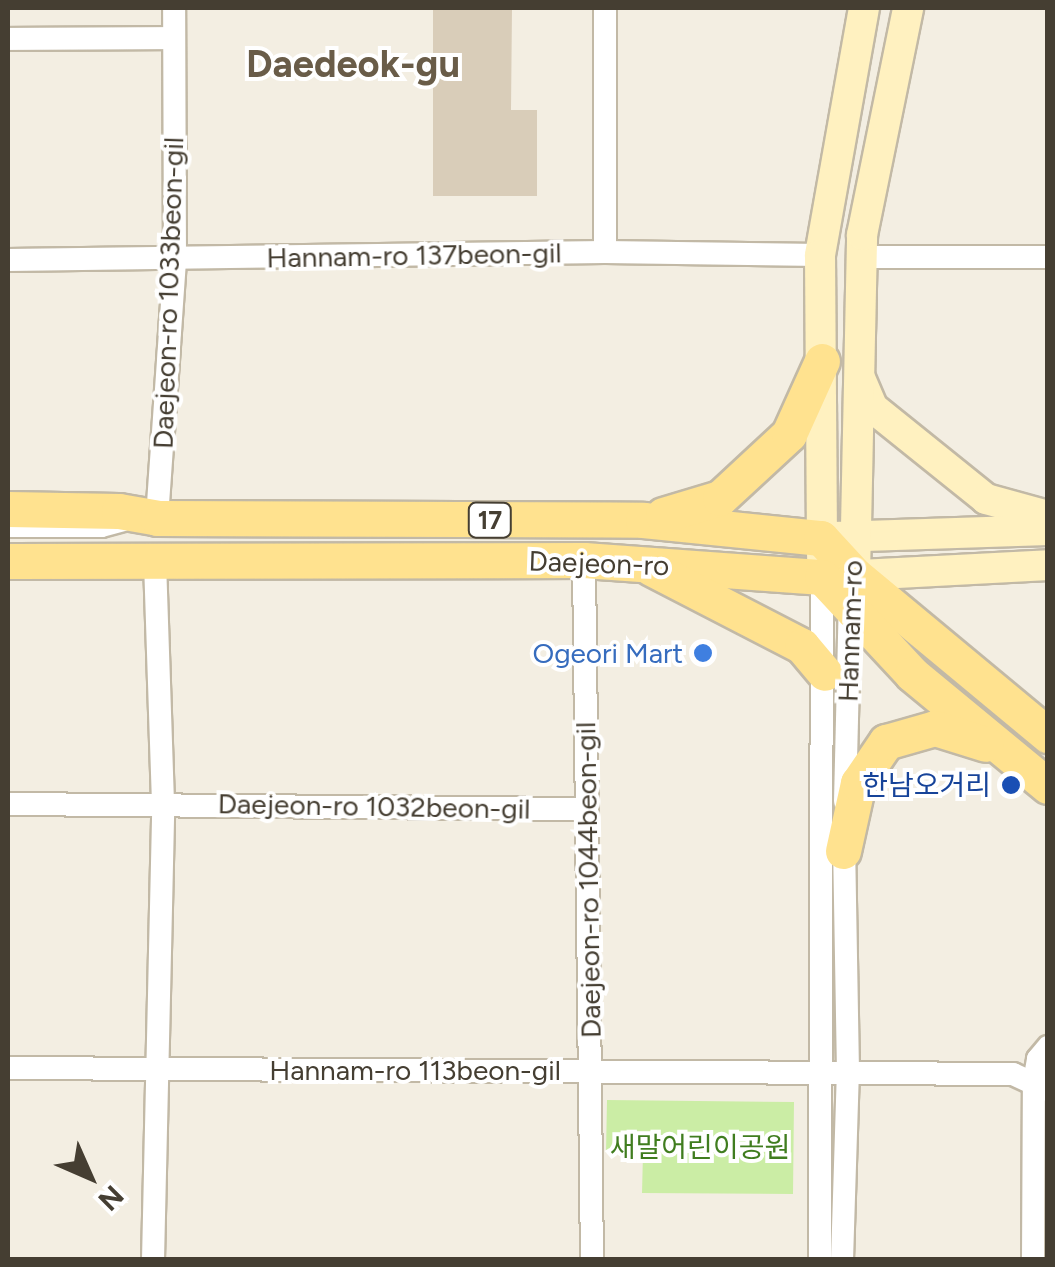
<!DOCTYPE html>
<html>
<head>
<meta charset="utf-8">
<style>
  body { margin:0 }
  #map { position:relative; width:1055px; height:1267px; overflow:hidden; background:#f3eee2; font-family:Figtree,"Noto Sans KR",sans-serif }
  div>[style] { position:absolute }
  [style*='--x'] { left:calc(var(--x)*1px); top:calc(var(--y)*1px); width:calc(var(--w)*1px); rotate:calc(var(--a)*1deg) }
  .green>* { inset:0; background:#cbeda5 }
  .building>* { inset:0; background:#d9cdb9 }
  .roads { filter:drop-shadow(2px 0 #c2b9a6) drop-shadow(-2px 0 #c2b9a6) drop-shadow(0 2px #c2b9a6) drop-shadow(0 -2px #c2b9a6) }
  .service>* { height:11px; margin:-5.5px; padding:0 5.5px; transform-origin:5.5px; border-radius:5.5px; background:#fff }
  .minor>* { height:22px; margin:-11px; padding:0 11px; transform-origin:11px; border-radius:11px; background:#fff }
  .secondary>* { height:30px; margin:-15px; padding:0 15px; transform-origin:15px; border-radius:15px; background:#fff1c0 }
  .primary>* { height:35px; margin:-17.5px; padding:0 17.5px; transform-origin:17.5px; border-radius:17.5px; background:#ffe28f }
  .dots>* { width:28px; height:28px; translate:-50% -50%; box-sizing:border-box; border:5px solid #fff; border-radius:50% }
  span { translate:-50% -50%; white-space:nowrap; text-align:center; line-height:1.15; -webkit-text-stroke:8px #fff; paint-order:stroke }
  .shield-label span { padding:2px 8px; background:#fff; border:2px solid; border-radius:8px; -webkit-text-stroke-width:0 }
  .shield-label { font-size:25px; color:#453e32; font-weight:700 }
  .street-label { font-size:28px; color:#453e32 }
  .shop-label { font-size:28px; color:#366cbe }
  .right { translate:-100% -50%; text-align:right }
  .transit-label { font-size:28px; color:#164399 }
  .park-label { font-size:28px; color:#407d1f }
  .district-label { font-size:38px; color:#695c48; font-weight:700 }
  .frame { position:absolute; inset:0; border:10px solid #453e32; pointer-events:none }
  .north { position:absolute; left:40px; top:1127px; width:100px; height:100px; -webkit-text-stroke:8px #fff; paint-order:stroke; rotate:135deg; font-size:28px; font-weight:700; line-height:40px; text-align:center; color:#453e32 }
  .north::after { content:''; display:block; margin:auto; width:35px; height:45px; background:#453e32; clip-path:polygon(50% 0,100% 100%,50% 72%,0 100%) }
</style>
</head>
<body>
<div id="map">
  <div class="green">
    <div style="clip-path:polygon(607px 1100px,794px 1102px,793px 1194px,642px 1193px,643px 1153px,606px 1153px)"></div>
  </div>
  <div class="building">
    <div style="clip-path:polygon(433px 8px,512px 8px,511px 110px,537px 110px,537px 196px,433px 196px)"></div>
  </div>
  <div class="roads">
    <div class="service">
      <div style="--x:8;--y:531;--w:94;--a:0"></div>
      <div style="--x:102;--y:531;--w:23;--a:-15"></div>
    </div>
    <div class="minor">
      <div style="--x:605;--y:8;--w:244;--a:90"></div>
      <div style="--x:8;--y:39;--w:166;--a:-0.3"></div>
      <div style="--x:861;--y:257;--w:187;--a:0"></div>
      <div style="--x:8;--y:260;--w:597;--a:-0.77"></div>
      <div style="--x:605;--y:252;--w:215;--a:0.8"></div>
      <div style="--x:157;--y:518;--w:259;--a:-86"></div>
      <div style="--x:175;--y:260;--w:252;--a:-90.2"></div>
      <div style="--x:584;--y:560;--w:700;--a:89.35"></div>
      <div style="--x:845;--y:801;--w:198;--a:-88.6"></div>
      <div style="--x:8;--y:804;--w:578;--a:0.5"></div>
      <div style="--x:8;--y:1068;--w:1005;--a:0.34"></div>
      <div style="--x:1013;--y:1074;--w:38;--a:25"></div>
      <div style="--x:153;--y:1260;--w:457;--a:-88.7"></div>
      <div style="--x:163;--y:803;--w:240;--a:-91.9"></div>
      <div style="--x:820;--y:1260;--w:683;--a:-89.83"></div>
      <div style="--x:842;--y:1260;--w:188;--a:-88.2"></div>
      <div style="--x:848;--y:1072;--w:234;--a:-91"></div>
      <div style="--x:1033;--y:1260;--w:178;--a:-89.7"></div>
      <div style="--x:1034;--y:1082;--w:23;--a:-80"></div>
      <div style="--x:1038;--y:1059;--w:16;--a:-50"></div>
    </div>
    <div class="secondary">
      <div style="--x:864;--y:8;--w:251;--a:100.1"></div>
      <div style="--x:820;--y:255;--w:322;--a:89.6"></div>
      <div style="--x:822;--y:577;--w:226;--a:-3"></div>
      <div style="--x:860;--y:378;--w:33;--a:67"></div>
      <div style="--x:873;--y:408;--w:145;--a:38.8"></div>
      <div style="--x:986;--y:499;--w:64;--a:15.3"></div>
      <div style="--x:834;--y:537;--w:214;--a:-1.9"></div>
      <div style="--x:855;--y:575;--w:340;--a:-88.8"></div>
      <div style="--x:862;--y:235;--w:232;--a:-78.5"></div>
    </div>
    <div class="primary">
      <div style="--x:8;--y:509;--w:111;--a:1"></div>
      <div style="--x:119;--y:511;--w:39;--a:10"></div>
      <div style="--x:157;--y:518;--w:486;--a:0.2"></div>
      <div style="--x:643;--y:520;--w:179;--a:5.8"></div>
      <div style="--x:821;--y:538;--w:50;--a:47.4"></div>
      <div style="--x:855;--y:575;--w:251;--a:39.7"></div>
      <div style="--x:663;--y:515;--w:59;--a:-16.6"></div>
      <div style="--x:720;--y:498;--w:94;--a:-42.8"></div>
      <div style="--x:789;--y:434;--w:80;--a:-65.7"></div>
      <div style="--x:8;--y:561;--w:576;--a:-0.1"></div>
      <div style="--x:584;--y:560;--w:239;--a:4.1"></div>
      <div style="--x:822;--y:577;--w:132;--a:47.1"></div>
      <div style="--x:912;--y:674;--w:176;--a:39.5"></div>
      <div style="--x:651;--y:568;--w:170;--a:27.3"></div>
      <div style="--x:802;--y:646;--w:35;--a:50"></div>
      <div style="--x:843;--y:851;--w:70;--a:-77.6"></div>
      <div style="--x:858;--y:783;--w:50;--a:-55.7"></div>
      <div style="--x:886;--y:742;--w:51;--a:-15.9"></div>
      <div style="--x:935;--y:728;--w:53;--a:17.4"></div>
    </div>
  </div>
  <div class="dots">
    <div style="left:703px;top:653px;background:#3f7fe0"></div>
    <div style="left:1011px;top:785px;background:#1a4fb4"></div>
  </div>
  <div class="shield-label">
    <span style="left:490px;top:520px">17</span>
  </div>
  <div class="street-label">
    <span style="left:414px;top:255px;rotate:-1deg">Hannam-ro 137beon-gil</span>
    <span style="left:168px;top:293px;rotate:-88deg">Daejeon-ro 1033beon-gil</span>
    <span style="left:599px;top:563px;rotate:2deg">Daejeon-ro</span>
    <span style="left:850px;top:631px;rotate:-88deg">Hannam-ro</span>
    <span style="left:374px;top:806px;rotate:1deg">Daejeon-ro 1032beon-gil</span>
    <span style="left:588px;top:880px;rotate:-91deg">Daejeon-ro 1044beon-gil</span>
    <span style="left:415px;top:1070px">Hannam-ro 113beon-gil</span>
  </div>
  <div class="shop-label">
    <span class="right" style="left:683px;top:653px">Ogeori Mart</span>
  </div>
  <div class="transit-label">
    <span class="right" style="left:991px;top:785px">한남오거리</span>
  </div>
  <div class="park-label">
    <span style="left:700px;top:1147px">새말어린이공원</span>
  </div>
  <div class="district-label">
    <span style="left:353px;top:65px">Daedeok-gu</span>
  </div>
  <div class="frame"></div>
  <div class="north">N</div>
</div>
</body>
</html>
